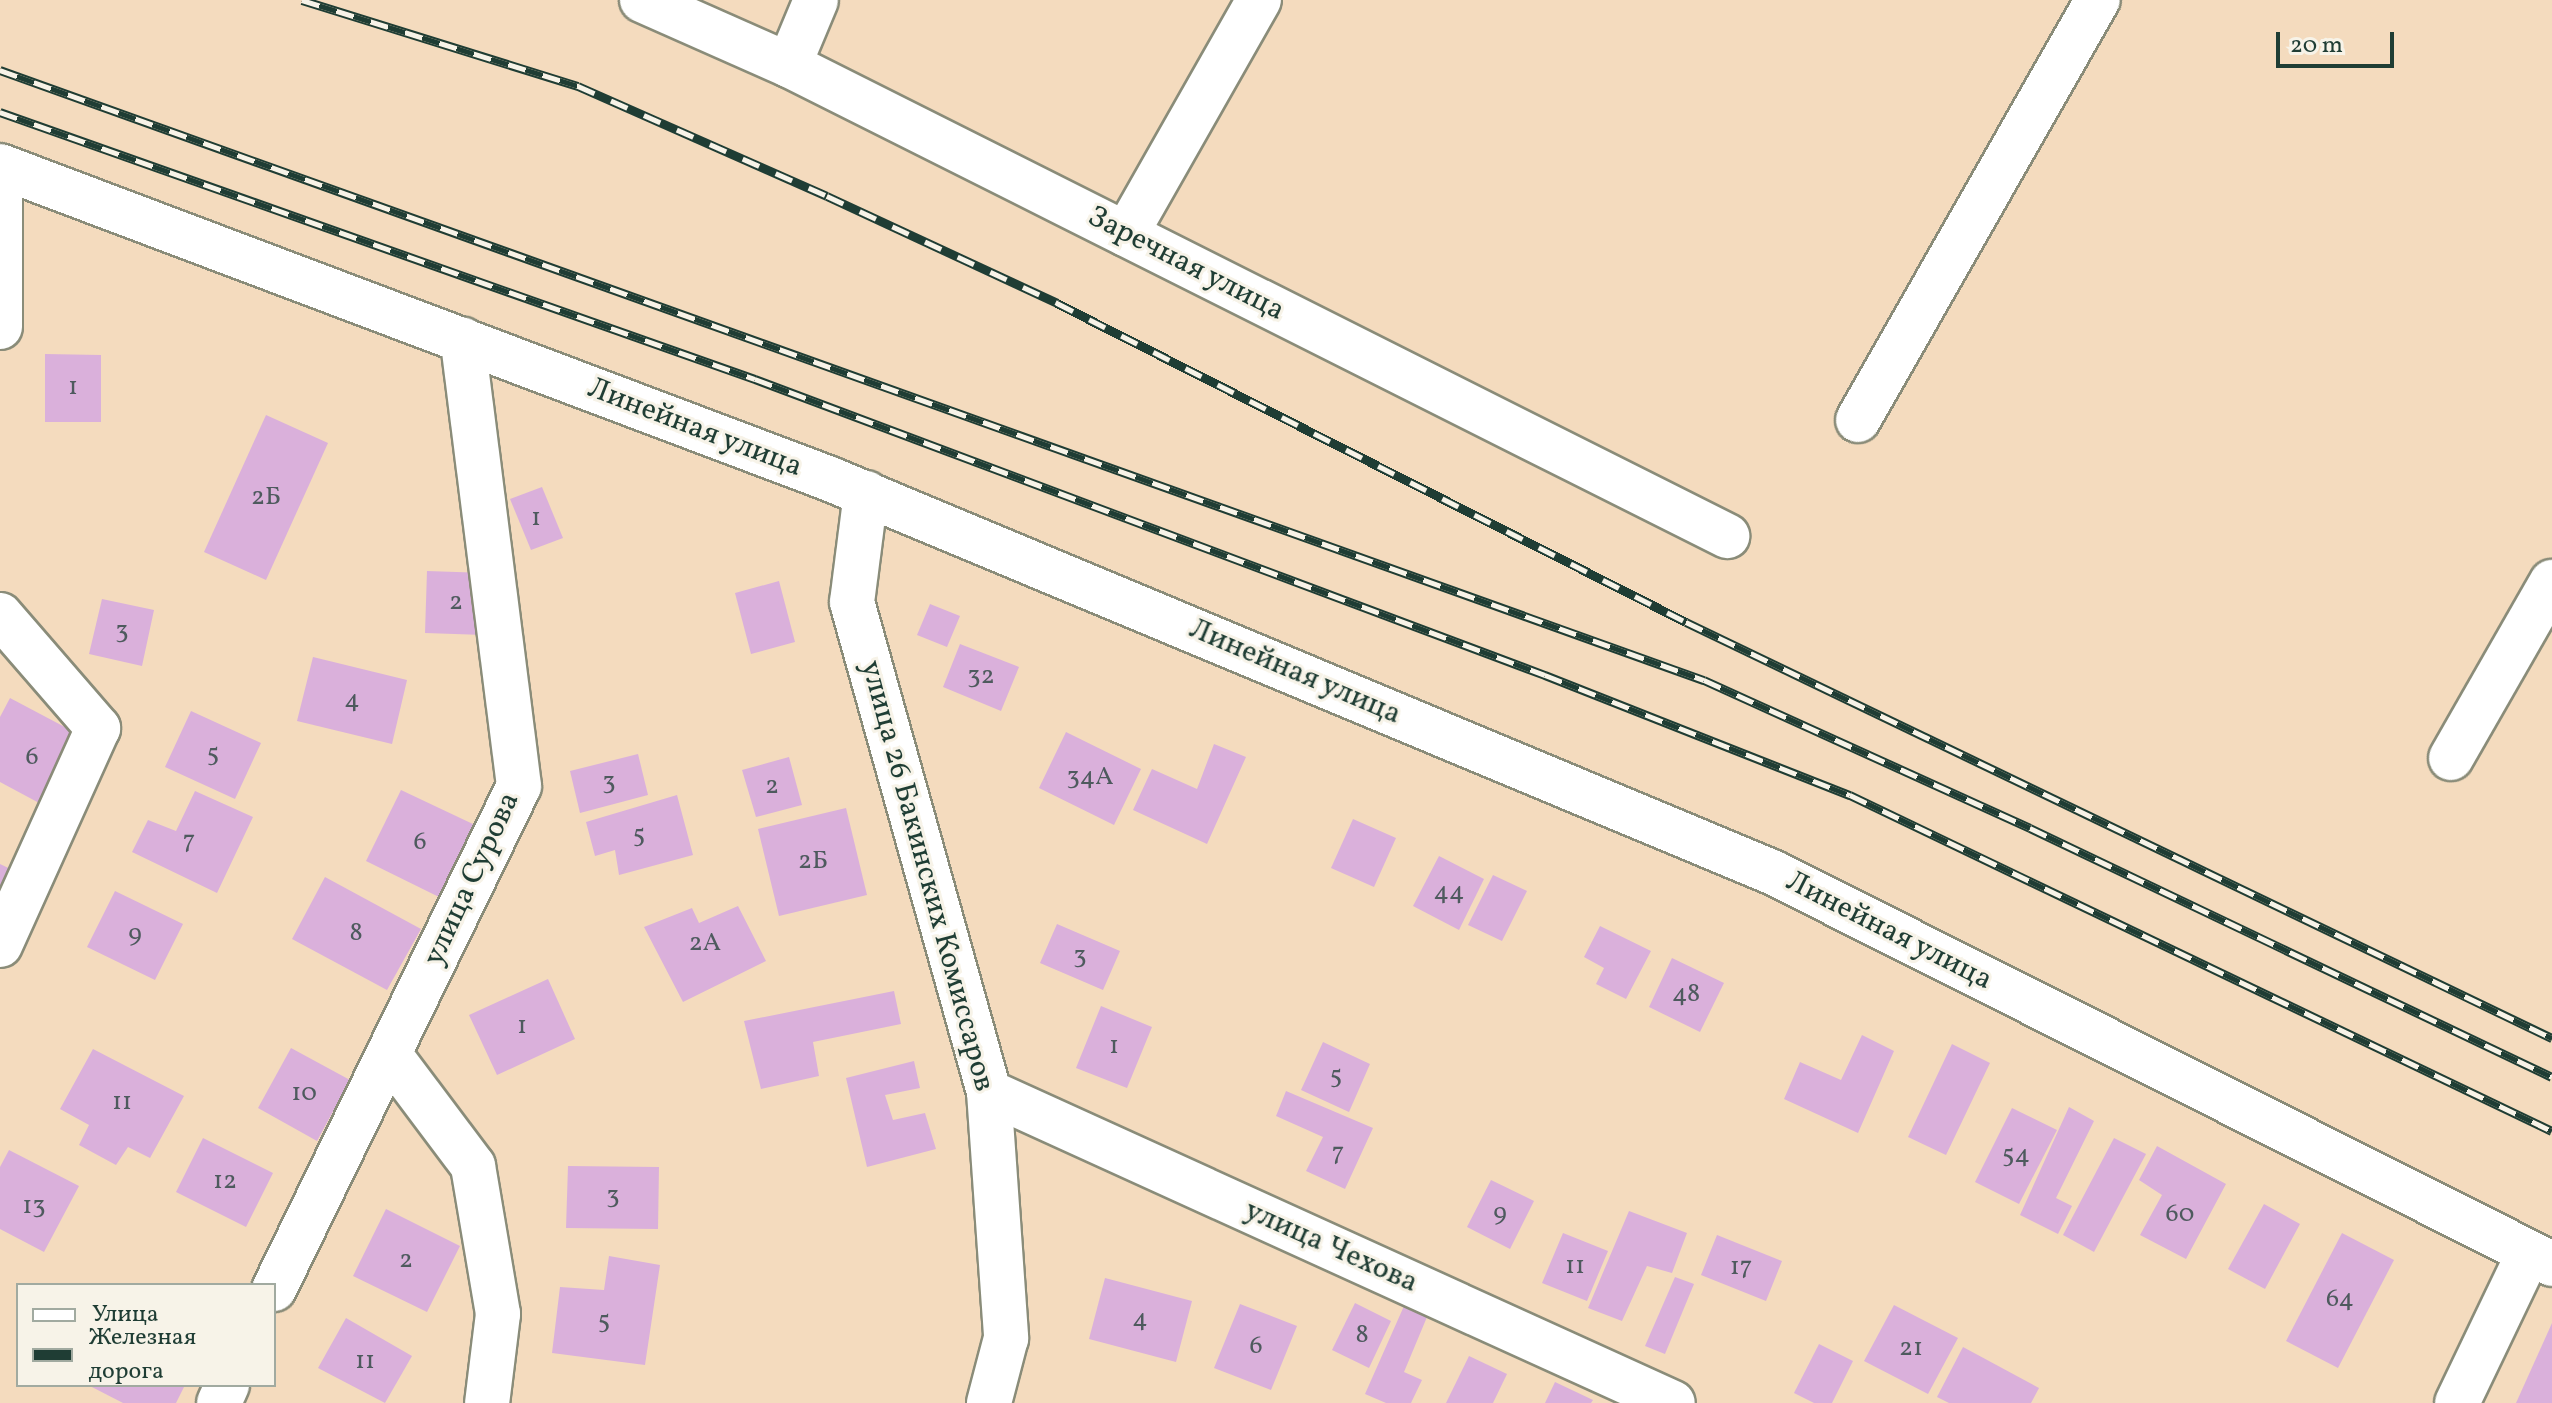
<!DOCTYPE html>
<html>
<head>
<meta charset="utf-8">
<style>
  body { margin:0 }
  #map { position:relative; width:2552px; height:1403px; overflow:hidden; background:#f4dbbe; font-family:Vollkorn,serif }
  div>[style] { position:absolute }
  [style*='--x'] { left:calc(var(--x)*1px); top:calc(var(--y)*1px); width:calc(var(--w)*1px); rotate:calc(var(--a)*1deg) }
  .building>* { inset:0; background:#dab0db }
  .roads { filter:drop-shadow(2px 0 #8a8c79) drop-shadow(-2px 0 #8a8c79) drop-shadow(0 2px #8a8c79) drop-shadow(0 -2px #8a8c79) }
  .minor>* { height:44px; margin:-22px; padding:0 22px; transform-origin:22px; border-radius:22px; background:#fff }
  .primary>* { height:44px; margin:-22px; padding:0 22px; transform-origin:22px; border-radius:22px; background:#fff }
  .rail>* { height:9px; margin-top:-4.5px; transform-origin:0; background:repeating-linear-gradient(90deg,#f7f3e8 0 18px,#1f3d34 0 36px); box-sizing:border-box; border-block:2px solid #1f3d34 }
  span { translate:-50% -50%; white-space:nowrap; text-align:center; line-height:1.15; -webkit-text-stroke:6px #f7f3e8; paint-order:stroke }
  .number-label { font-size:26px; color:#4e5a5e }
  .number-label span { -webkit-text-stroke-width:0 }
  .street-label { font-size:30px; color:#1f3d34 }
  .legend { position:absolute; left:16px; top:1283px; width:260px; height:104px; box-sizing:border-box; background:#f7f3e8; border:2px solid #a1aaa0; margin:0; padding:10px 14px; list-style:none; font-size:24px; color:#1f3d34 }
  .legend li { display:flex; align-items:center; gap:16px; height:40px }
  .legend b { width:40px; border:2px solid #a1aaa0 }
  .scale { position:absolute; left:2276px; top:32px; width:118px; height:36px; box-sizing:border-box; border:4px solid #1f3d34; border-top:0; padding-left:10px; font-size:24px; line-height:28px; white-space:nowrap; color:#1f3d34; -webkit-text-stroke:6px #f7f3e8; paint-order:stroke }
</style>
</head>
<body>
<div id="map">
  <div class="building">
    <div style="clip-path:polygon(45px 354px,101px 355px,101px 422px,45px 422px)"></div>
    <div style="clip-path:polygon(266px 415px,328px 443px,266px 580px,204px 552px)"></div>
    <div style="clip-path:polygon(542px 487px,563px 538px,531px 550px,510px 499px)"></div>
    <div style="clip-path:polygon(427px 571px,486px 573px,484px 635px,425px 633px)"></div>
    <div style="clip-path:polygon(779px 581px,795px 642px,751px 654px,735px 593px)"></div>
    <div style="clip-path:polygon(102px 599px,154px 610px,142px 666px,89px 654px)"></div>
    <div style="clip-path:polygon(930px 604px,960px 616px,947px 647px,917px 635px)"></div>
    <div style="clip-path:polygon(960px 644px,1019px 667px,1001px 711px,943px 687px)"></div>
    <div style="clip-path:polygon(313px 657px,407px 680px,392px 744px,297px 721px)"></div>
    <div style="clip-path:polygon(10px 698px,78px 734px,41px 804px,0 782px,0 717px)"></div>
    <div style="clip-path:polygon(191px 711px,261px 743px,235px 799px,165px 767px)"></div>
    <div style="clip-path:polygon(1066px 732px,1141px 769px,1114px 825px,1039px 788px)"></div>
    <div style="clip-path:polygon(1214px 744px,1246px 757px,1207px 844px,1133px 810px,1152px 769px,1197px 789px)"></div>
    <div style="clip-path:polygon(638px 754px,648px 795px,580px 813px,570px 771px)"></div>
    <div style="clip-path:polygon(789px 757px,802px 805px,756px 817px,742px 770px)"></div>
    <div style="clip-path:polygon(401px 790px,475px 825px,439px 897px,366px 861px)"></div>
    <div style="clip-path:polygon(195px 791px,253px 817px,217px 893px,132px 852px,148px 820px,176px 831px)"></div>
    <div style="clip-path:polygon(677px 795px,693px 855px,619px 875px,615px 850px,595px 856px,586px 822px)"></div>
    <div style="clip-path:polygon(846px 808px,867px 895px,779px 916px,758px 829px)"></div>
    <div style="clip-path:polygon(1353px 819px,1396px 838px,1374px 887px,1331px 868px)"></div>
    <div style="clip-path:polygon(1439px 856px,1484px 879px,1459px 930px,1413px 906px)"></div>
    <div style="clip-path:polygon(0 864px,23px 875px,0 921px)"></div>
    <div style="clip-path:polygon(1493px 875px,1527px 891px,1502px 941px,1468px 925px)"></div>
    <div style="clip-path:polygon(325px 877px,421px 929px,387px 990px,292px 939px)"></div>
    <div style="clip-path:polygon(115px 891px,183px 924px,155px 980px,87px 947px)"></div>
    <div style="clip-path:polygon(738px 906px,766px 961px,683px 1002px,644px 927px,692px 908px,699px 923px)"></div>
    <div style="clip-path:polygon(1057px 924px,1120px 951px,1103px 990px,1040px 963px)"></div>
    <div style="clip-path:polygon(1600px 926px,1651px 951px,1626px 999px,1596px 984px,1604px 968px,1584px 957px)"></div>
    <div style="clip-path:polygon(1672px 958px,1724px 983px,1700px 1032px,1649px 1007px)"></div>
    <div style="clip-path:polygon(548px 979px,575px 1039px,497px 1075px,469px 1015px)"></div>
    <div style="clip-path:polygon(894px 991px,901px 1024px,813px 1042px,819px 1076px,761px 1089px,744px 1021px)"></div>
    <div style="clip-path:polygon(1101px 1006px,1152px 1027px,1127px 1088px,1076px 1068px)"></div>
    <div style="clip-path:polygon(1862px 1035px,1894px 1051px,1858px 1133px,1784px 1099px,1800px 1062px,1841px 1080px)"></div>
    <div style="clip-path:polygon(1323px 1042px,1370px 1064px,1349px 1112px,1301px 1090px)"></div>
    <div style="clip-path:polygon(1952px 1044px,1990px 1063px,1946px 1155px,1908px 1137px)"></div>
    <div style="clip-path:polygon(291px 1048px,350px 1080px,317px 1141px,258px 1108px)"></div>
    <div style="clip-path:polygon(93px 1049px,184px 1096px,150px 1158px,128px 1147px,116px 1165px,79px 1145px,89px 1125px,60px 1109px)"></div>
    <div style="clip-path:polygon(914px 1061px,920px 1088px,885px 1095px,893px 1120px,925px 1113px,936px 1149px,867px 1167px,846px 1078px)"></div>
    <div style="clip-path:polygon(1286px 1091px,1373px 1128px,1345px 1189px,1306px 1171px,1323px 1137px,1276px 1116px)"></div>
    <div style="clip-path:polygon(2069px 1107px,2094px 1121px,2056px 1198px,2072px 1206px,2058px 1234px,2020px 1215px)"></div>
    <div style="clip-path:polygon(2012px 1108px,2057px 1130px,2019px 1204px,1975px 1182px)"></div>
    <div style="clip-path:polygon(203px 1138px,273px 1173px,246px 1227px,176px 1192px)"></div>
    <div style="clip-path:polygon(2114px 1138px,2146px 1154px,2094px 1252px,2063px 1235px)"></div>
    <div style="clip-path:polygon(2157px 1146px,2226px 1184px,2186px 1259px,2140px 1235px,2162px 1195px,2139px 1180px)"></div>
    <div style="clip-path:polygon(9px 1150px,79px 1186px,44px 1252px,0 1229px,0 1167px)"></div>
    <div style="clip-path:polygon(568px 1166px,659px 1167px,658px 1229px,566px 1228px)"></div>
    <div style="clip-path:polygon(1491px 1180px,1534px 1201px,1510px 1249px,1467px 1227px)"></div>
    <div style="clip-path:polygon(2264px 1204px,2300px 1224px,2265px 1289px,2228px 1269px)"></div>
    <div style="clip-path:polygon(386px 1209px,460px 1246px,427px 1312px,353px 1276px)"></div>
    <div style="clip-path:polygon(1629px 1211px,1687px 1233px,1672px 1273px,1647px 1266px,1622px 1321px,1588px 1308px)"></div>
    <div style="clip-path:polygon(1563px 1233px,1608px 1251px,1587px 1301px,1542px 1283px)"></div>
    <div style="clip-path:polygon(2342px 1233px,2394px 1260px,2338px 1368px,2286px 1341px)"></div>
    <div style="clip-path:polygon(1717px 1235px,1782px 1261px,1766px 1301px,1701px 1275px)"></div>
    <div style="clip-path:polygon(609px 1256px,660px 1265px,645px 1365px,552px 1353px,560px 1287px,604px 1290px)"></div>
    <div style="clip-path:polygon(1675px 1277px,1694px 1284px,1665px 1354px,1645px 1346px)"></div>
    <div style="clip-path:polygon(1105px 1278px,1192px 1301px,1176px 1362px,1089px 1339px)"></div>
    <div style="clip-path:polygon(1355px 1303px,1391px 1321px,1369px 1368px,1332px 1350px)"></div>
    <div style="clip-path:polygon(1240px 1304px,1297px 1326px,1271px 1390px,1214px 1368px)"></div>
    <div style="clip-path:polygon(1894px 1305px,1958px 1338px,1928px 1394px,1864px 1361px)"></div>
    <div style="clip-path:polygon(1404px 1306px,1427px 1317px,1404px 1372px,1422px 1380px,1411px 1403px,1386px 1403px,1365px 1394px)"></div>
    <div style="clip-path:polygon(346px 1318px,412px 1356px,385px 1403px,318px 1368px)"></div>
    <div style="clip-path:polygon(2552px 1323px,2552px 1403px,2516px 1403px)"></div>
    <div style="clip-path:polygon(1819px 1344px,1853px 1361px,1832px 1403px,1814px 1403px,1794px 1393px)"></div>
    <div style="clip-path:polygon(1963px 1347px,2039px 1388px,2031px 1403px,1949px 1403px,1937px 1397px)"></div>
    <div style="clip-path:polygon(1469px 1356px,1507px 1374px,1493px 1403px,1446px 1403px)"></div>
    <div style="clip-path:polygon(1555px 1382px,1593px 1400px,1591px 1403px,1545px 1403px)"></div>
    <div style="clip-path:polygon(88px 1385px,185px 1385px,176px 1403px,123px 1403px)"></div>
  </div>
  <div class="roads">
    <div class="minor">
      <div style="--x:642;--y:0;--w:161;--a:23.9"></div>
      <div style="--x:789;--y:65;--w:1050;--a:26.66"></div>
      <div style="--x:789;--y:65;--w:70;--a:-67.4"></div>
      <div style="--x:0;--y:198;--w:129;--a:90"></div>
      <div style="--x:1126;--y:234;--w:269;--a:-60.4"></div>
      <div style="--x:1858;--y:420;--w:484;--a:-60.3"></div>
      <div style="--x:866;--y:493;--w:110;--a:97.3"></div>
      <div style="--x:852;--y:602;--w:509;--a:74.38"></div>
      <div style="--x:989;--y:1092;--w:247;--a:86"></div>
      <div style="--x:1006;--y:1338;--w:67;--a:104.7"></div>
      <div style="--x:0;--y:615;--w:150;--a:49.1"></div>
      <div style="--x:98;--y:728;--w:238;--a:114.3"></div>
      <div style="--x:2451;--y:758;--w:203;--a:-60.2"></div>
      <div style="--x:389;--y:1054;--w:140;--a:53.1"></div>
      <div style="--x:473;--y:1166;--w:150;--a:80.4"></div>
      <div style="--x:498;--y:1314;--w:90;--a:97"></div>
      <div style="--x:989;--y:1092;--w:751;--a:24.45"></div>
      <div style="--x:274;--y:1289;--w:559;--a:-64.03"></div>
      <div style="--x:519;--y:786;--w:450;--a:-97.2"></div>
      <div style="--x:219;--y:1403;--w:20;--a:-66"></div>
      <div style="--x:2457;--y:1403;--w:166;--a:-64.4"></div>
    </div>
    <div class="primary">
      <div style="--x:0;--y:166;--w:887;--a:20.66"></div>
      <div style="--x:830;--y:479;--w:1021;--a:22.65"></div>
      <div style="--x:1772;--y:872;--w:873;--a:26.68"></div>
    </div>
  </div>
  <div class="rail">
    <div style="--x:302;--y:0;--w:289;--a:17.3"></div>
    <div style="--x:578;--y:86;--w:272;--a:23.8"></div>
    <div style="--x:827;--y:196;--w:254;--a:24.9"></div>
    <div style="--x:1057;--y:303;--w:705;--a:26.89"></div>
    <div style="--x:1686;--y:622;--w:961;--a:25.66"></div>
    <div style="--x:0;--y:70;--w:1810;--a:19.7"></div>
    <div style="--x:1704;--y:680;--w:358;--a:24.4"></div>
    <div style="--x:2030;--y:828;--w:578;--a:25.5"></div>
    <div style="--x:0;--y:112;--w:801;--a:19.48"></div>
    <div style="--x:755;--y:379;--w:844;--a:20.54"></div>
    <div style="--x:1545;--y:675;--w:328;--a:21.5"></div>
    <div style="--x:1850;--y:795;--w:778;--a:25.58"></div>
  </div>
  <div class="number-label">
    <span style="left:73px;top:388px">1</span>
    <span style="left:266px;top:498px">2Б</span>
    <span style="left:536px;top:519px">1</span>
    <span style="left:456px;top:603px">2</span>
    <span style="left:122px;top:632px">3</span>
    <span style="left:981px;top:677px">32</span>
    <span style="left:352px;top:701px">4</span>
    <span style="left:213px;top:755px">5</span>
    <span style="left:32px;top:758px">6</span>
    <span style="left:1090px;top:778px">34А</span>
    <span style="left:609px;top:783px">3</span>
    <span style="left:772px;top:787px">2</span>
    <span style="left:639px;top:836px">5</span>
    <span style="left:189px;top:842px">7</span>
    <span style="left:420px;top:843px">6</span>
    <span style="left:813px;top:862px">2Б</span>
    <span style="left:1449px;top:893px">44</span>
    <span style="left:356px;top:934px">8</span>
    <span style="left:135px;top:935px">9</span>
    <span style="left:705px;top:944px">2А</span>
    <span style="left:1080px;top:957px">3</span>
    <span style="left:1686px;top:995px">48</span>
    <span style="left:522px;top:1027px">1</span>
    <span style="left:1114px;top:1047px">1</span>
    <span style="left:1336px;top:1077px">5</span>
    <span style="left:304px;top:1094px">10</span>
    <span style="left:122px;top:1103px">11</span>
    <span style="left:1338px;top:1154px">7</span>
    <span style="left:2016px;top:1156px">54</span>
    <span style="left:225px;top:1182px">12</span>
    <span style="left:613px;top:1197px">3</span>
    <span style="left:34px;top:1207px">13</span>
    <span style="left:1500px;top:1214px">9</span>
    <span style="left:2180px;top:1215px">60</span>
    <span style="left:406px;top:1261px">2</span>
    <span style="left:1575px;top:1267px">11</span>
    <span style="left:1741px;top:1268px">17</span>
    <span style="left:2340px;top:1300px">64</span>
    <span style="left:1140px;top:1320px">4</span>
    <span style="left:604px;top:1322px">5</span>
    <span style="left:1362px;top:1336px">8</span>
    <span style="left:1256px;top:1347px">6</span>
    <span style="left:1911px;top:1349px">21</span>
    <span style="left:365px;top:1362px">11</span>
  </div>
  <div class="street-label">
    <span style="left:1186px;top:264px;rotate:27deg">Заречная улица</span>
    <span style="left:695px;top:428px;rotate:21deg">Линейная улица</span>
    <span style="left:1295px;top:672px;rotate:23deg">Линейная улица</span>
    <span style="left:927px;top:876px;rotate:75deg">улица 26 Бакинских Комиссаров</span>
    <span style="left:472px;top:879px;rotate:-65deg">улица Сурова</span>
    <span style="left:1889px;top:931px;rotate:27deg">Линейная улица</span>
    <span style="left:1331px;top:1247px;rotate:24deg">улица Чехова</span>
  </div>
  <ul class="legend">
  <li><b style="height:10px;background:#fff"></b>Улица</li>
  <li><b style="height:10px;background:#1f3d34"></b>Железная дорога</li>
  </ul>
  <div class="scale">20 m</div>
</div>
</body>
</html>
